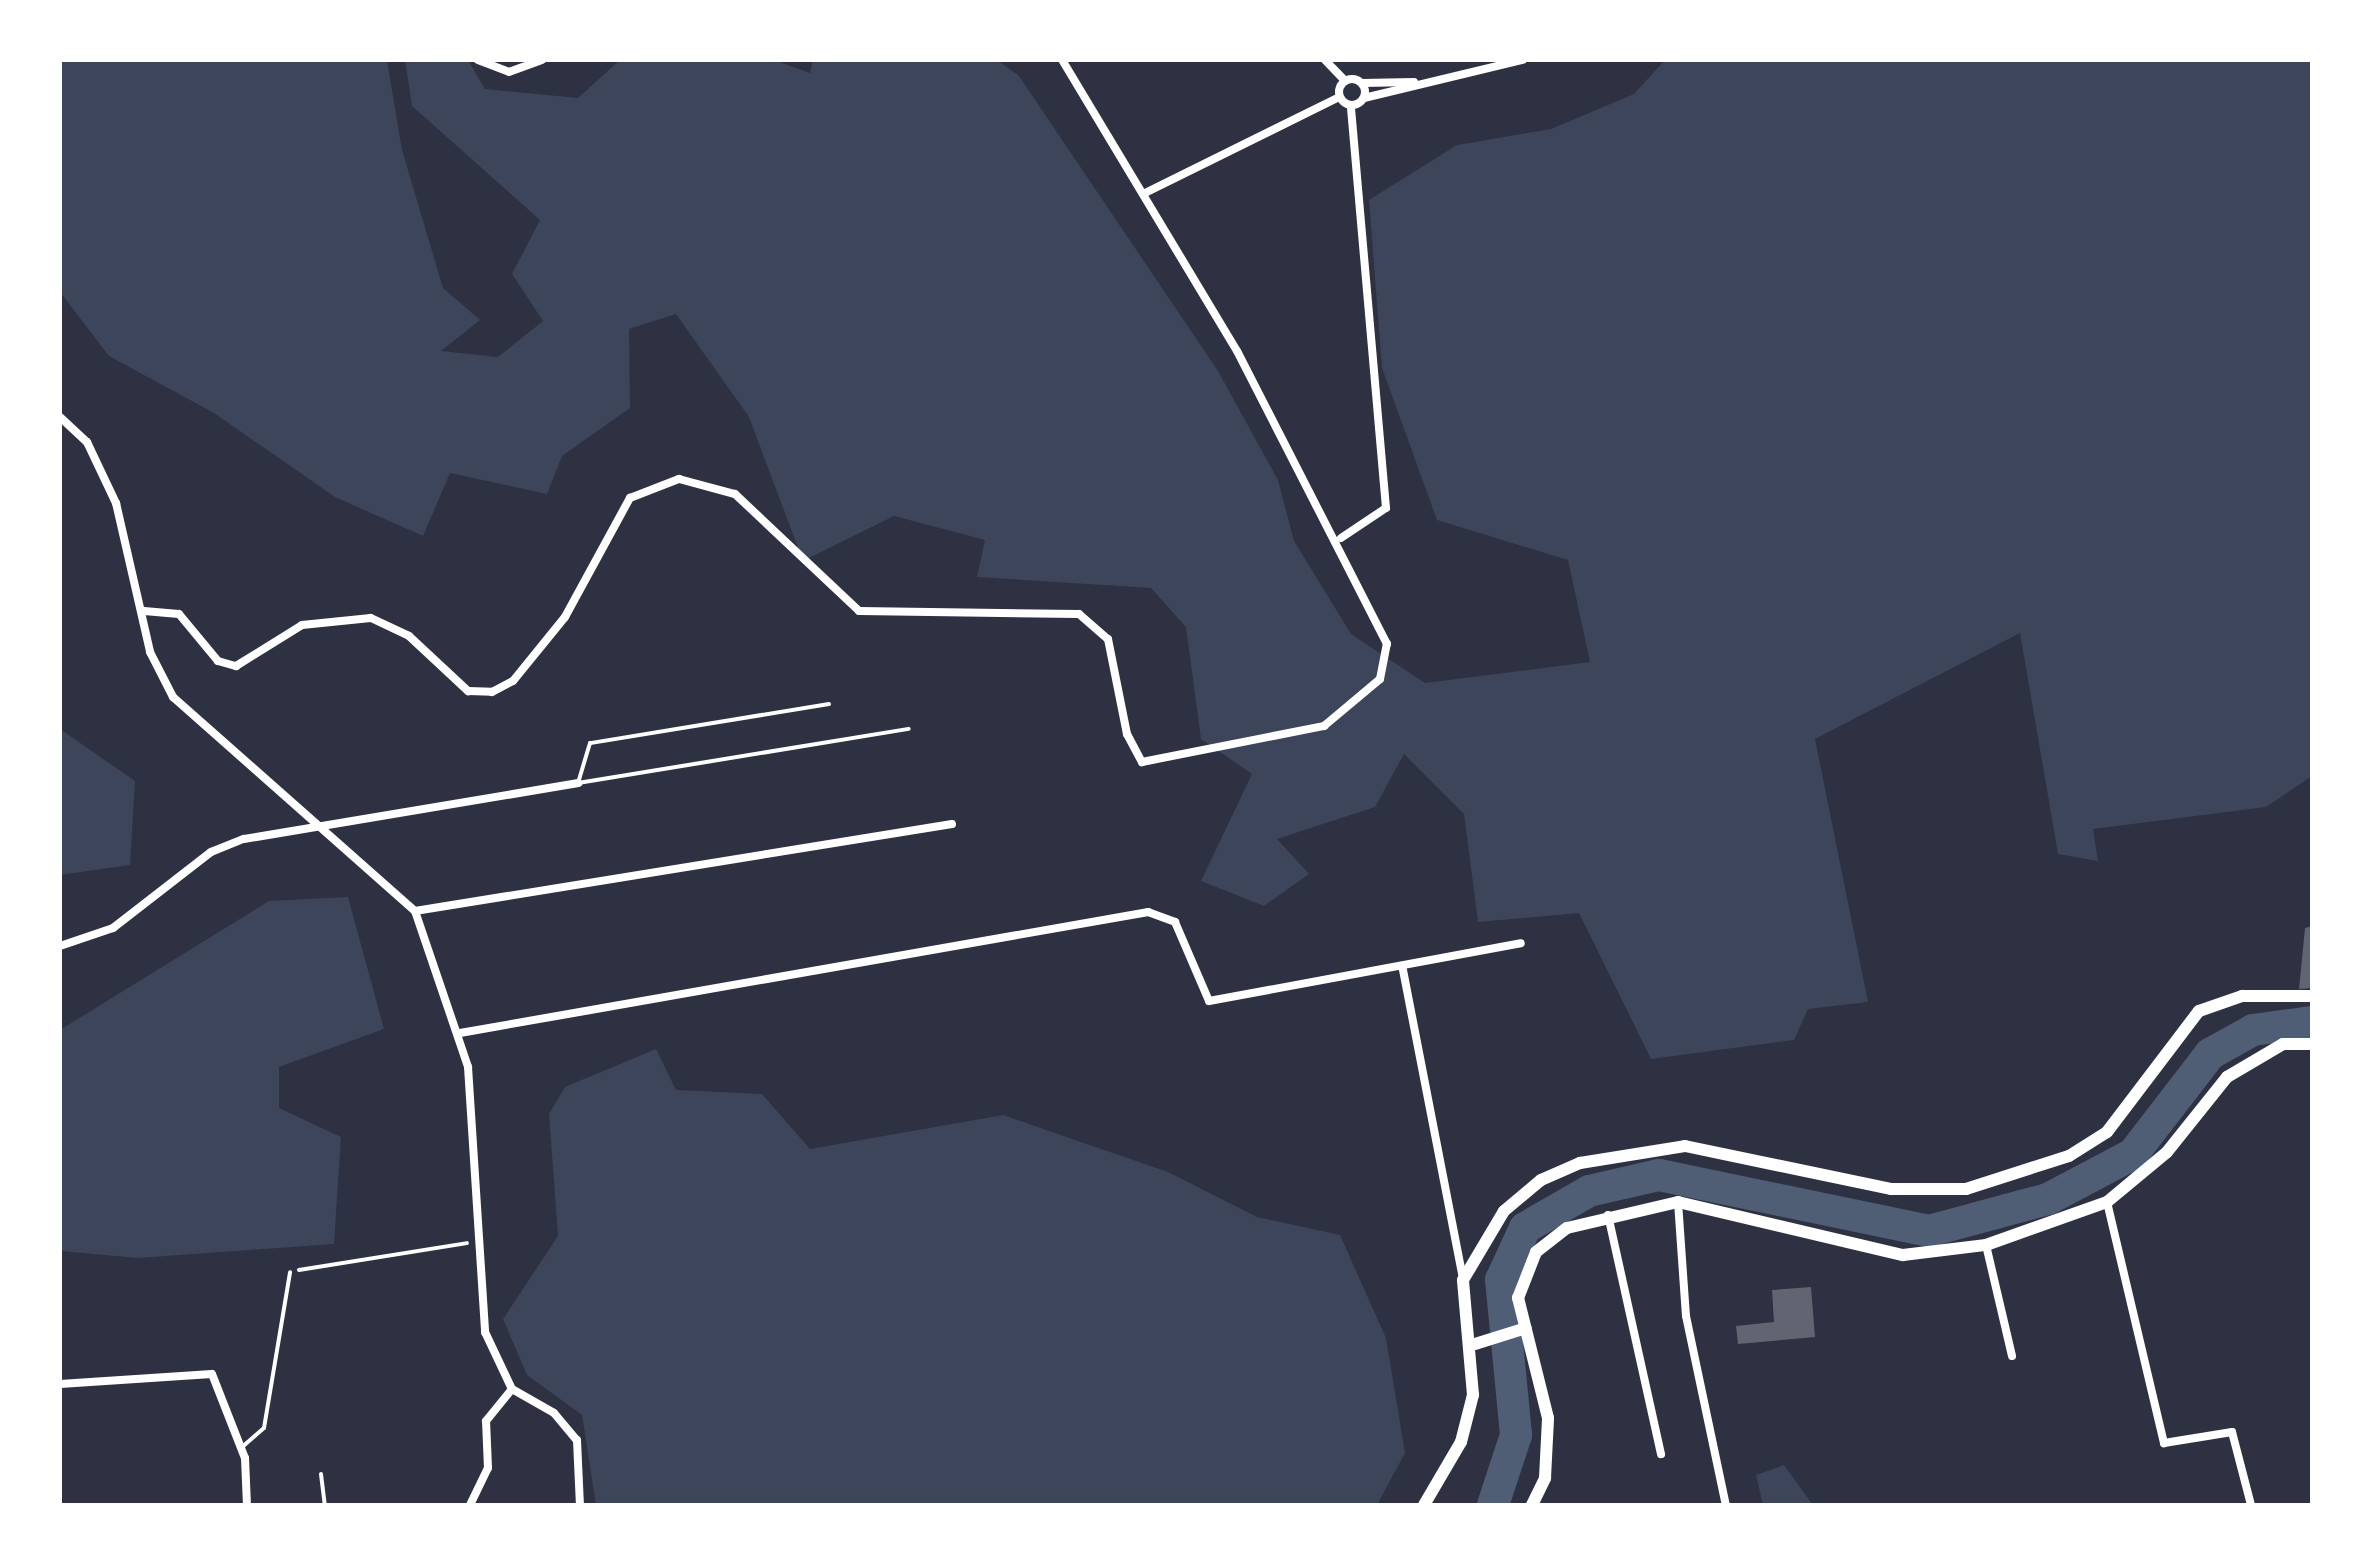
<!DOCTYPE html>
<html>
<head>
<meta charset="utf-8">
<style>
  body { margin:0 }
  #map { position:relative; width:2372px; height:1565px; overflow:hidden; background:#2d3142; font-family:Barlow,sans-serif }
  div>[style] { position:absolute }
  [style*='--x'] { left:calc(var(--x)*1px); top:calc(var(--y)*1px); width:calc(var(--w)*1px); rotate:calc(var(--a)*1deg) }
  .green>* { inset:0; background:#3c4559 }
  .river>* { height:32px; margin:-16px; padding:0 16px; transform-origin:16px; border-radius:16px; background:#4f5d75 }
  .building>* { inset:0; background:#626471 }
  .path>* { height:4px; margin:-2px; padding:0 2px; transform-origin:2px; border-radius:2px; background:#fff }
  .service>* { height:4px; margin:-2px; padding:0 2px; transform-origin:2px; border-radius:2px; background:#fff }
  .minor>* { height:8px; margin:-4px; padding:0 4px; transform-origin:4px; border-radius:4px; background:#fff }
  .minor>.ring { margin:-4px; padding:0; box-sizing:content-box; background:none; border:8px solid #fff; border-radius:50% }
  .primary>* { height:12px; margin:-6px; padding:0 6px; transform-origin:6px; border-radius:6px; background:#fff }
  span { translate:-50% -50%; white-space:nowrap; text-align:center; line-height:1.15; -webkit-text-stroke:10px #fff; paint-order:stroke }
  .frame { position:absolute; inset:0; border:62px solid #fff; pointer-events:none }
</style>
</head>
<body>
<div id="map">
  <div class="green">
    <div style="clip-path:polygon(60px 60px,387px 60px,402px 150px,443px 288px,480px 320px,441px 351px,498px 357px,543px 321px,512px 274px,540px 220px,412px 106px,405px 60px,468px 60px,485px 89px,578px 98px,620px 60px,774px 60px,810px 73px,813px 60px,997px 60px,1019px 76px,1218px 371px,1278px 480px,1294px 541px,1351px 634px,1425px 683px,1590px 662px,1568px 560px,1437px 520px,1382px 368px,1369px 200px,1457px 145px,1551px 129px,1634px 94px,1665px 60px,2312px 60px,2312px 776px,2266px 807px,2093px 829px,2098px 861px,2058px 854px,2020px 633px,1815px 739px,1868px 1002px,1808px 1009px,1794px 1040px,1651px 1059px,1579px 913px,1478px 922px,1464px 814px,1404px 754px,1375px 807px,1277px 839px,1309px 874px,1264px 906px,1201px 881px,1252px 774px,1201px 739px,1186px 627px,1151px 588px,977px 577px,985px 540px,894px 516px,803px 561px,749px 417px,676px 314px,629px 329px,630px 408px,562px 456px,547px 494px,450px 473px,423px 536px,335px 497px,214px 413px,109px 356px,60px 292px)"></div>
    <div style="clip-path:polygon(60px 729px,135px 781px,130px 865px,60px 875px)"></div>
    <div style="clip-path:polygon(348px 897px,384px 1029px,279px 1067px,279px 1108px,341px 1137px,334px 1244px,138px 1258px,60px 1251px,60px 1030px,269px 901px)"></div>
    <div style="clip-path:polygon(656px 1049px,676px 1090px,762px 1094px,810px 1149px,1003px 1115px,1168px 1172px,1257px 1217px,1340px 1235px,1386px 1338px,1405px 1453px,1377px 1505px,596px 1505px,582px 1415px,527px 1375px,503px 1319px,558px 1236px,549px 1114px,565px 1087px)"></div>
    <div style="clip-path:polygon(1784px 1465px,1813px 1505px,1763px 1505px,1756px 1475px)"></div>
  </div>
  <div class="river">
    <div style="--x:1493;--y:1505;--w:74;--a:-71.8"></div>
    <div style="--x:1516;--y:1435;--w:156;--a:-95.5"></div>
    <div style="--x:1501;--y:1280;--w:57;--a:-65.2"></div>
    <div style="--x:1525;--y:1228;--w:74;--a:-30"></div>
    <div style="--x:1589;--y:1191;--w:72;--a:-12.9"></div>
    <div style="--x:1659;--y:1175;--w:276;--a:11.7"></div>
    <div style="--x:1929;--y:1231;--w:123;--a:-15.1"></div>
    <div style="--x:2048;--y:1199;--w:96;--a:-27.9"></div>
    <div style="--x:2133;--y:1154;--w:126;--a:-52.4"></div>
    <div style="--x:2210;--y:1054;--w:49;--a:-29.2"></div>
    <div style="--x:2253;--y:1030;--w:60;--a:-7.7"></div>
  </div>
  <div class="building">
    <div style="clip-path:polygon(2312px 926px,2312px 988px,2299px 989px,2305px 928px)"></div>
    <div style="clip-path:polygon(1811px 1287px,1815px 1337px,1738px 1344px,1736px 1326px,1774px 1322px,1772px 1290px)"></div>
  </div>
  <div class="path">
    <div style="--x:299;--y:1270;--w:170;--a:-9.1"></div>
  </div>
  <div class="service">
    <div style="--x:829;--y:704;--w:242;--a:170.7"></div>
    <div style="--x:590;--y:743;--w:42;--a:106.7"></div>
    <div style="--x:578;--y:783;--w:335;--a:-9.3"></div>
    <div style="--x:241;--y:1448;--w:30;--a:-41"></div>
    <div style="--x:264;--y:1428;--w:158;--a:-80.5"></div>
    <div style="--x:321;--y:1474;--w:31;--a:83"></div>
  </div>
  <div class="minor">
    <div style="--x:478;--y:60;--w:33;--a:21"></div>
    <div style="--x:509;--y:72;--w:35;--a:-20"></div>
    <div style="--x:1325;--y:60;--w:29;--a:46"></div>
    <div class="ring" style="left:1339px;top:79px;width:18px;height:18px"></div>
    <div style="--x:1362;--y:83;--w:52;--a:-1.1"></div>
    <div style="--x:1364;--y:98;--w:163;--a:-13.5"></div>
    <div style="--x:1143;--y:194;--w:219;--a:-26.3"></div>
    <div style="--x:60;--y:417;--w:37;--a:43"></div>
    <div style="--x:87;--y:442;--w:68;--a:64.6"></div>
    <div style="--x:116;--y:503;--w:153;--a:77.1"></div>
    <div style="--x:150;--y:652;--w:51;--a:62.9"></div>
    <div style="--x:173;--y:697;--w:323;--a:41.5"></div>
    <div style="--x:415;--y:911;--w:165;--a:71.2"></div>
    <div style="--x:468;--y:1067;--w:266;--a:86.3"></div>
    <div style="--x:485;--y:1332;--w:63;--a:64.7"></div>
    <div style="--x:512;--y:1389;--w:48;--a:29.7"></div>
    <div style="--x:554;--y:1413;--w:35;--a:50"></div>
    <div style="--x:577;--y:1440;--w:65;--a:87.4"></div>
    <div style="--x:1341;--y:538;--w:54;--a:-33.7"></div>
    <div style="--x:1386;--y:508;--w:404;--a:-95"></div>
    <div style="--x:144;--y:611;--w:35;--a:5"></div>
    <div style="--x:179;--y:614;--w:61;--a:50.3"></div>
    <div style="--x:218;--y:661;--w:19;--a:16"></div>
    <div style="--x:236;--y:666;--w:78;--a:-31.8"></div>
    <div style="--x:302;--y:625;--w:69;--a:-5.8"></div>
    <div style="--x:371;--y:618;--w:42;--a:25.3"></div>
    <div style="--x:409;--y:636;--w:81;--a:43"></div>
    <div style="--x:468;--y:691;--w:24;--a:2"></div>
    <div style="--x:492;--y:692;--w:24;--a:-28"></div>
    <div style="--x:513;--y:681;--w:82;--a:-50.9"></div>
    <div style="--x:565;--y:617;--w:136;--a:-61.4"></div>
    <div style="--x:630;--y:498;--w:53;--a:-21.2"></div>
    <div style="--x:679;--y:479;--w:58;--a:15"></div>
    <div style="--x:735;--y:494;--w:170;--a:43.3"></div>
    <div style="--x:859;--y:611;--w:220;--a:0.8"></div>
    <div style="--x:1079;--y:614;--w:38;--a:41"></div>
    <div style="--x:1108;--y:639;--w:97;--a:78.7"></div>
    <div style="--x:1127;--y:734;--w:32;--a:62"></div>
    <div style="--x:1142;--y:762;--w:186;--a:-11.2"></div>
    <div style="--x:1324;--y:726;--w:73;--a:-40"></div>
    <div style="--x:1380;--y:679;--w:36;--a:-79"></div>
    <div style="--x:1387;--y:644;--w:329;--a:-117.1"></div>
    <div style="--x:1237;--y:351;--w:340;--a:-121"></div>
    <div style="--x:415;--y:911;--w:544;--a:-9.2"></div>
    <div style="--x:60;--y:946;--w:56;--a:-18.8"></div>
    <div style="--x:113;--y:928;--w:124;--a:-37.8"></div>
    <div style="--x:211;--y:852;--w:35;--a:-22"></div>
    <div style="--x:244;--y:839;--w:339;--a:-9.5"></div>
    <div style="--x:1403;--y:970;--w:316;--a:79"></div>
    <div style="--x:460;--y:1033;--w:699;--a:-9.97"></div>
    <div style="--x:1148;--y:912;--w:29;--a:20"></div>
    <div style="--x:1175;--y:922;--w:86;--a:66.7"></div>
    <div style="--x:1209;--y:1001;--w:317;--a:-10.5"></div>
    <div style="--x:1678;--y:1202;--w:114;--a:86"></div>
    <div style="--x:1686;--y:1316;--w:193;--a:78.1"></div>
    <div style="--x:2107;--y:1202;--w:248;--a:76.7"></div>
    <div style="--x:2164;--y:1443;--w:69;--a:-9.2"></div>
    <div style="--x:2232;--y:1432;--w:75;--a:75.4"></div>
    <div style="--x:1608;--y:1215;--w:245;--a:77.5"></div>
    <div style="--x:1986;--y:1245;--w:114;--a:76.8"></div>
    <div style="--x:60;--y:1384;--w:152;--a:-3.8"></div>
    <div style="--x:212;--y:1374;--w:90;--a:68.6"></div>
    <div style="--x:245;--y:1458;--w:47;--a:87.6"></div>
    <div style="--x:470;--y:1505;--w:41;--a:-64.1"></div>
    <div style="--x:488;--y:1468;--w:47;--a:-92.4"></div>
    <div style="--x:486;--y:1421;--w:41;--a:-50.9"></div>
  </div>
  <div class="primary">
    <div style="--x:1475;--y:1344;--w:53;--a:-17.4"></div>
    <div style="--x:1424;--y:1505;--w:73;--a:-59.6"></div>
    <div style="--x:1461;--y:1442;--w:49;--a:-75.7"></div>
    <div style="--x:1473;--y:1395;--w:115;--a:-95"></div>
    <div style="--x:1463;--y:1280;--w:80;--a:-59.3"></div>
    <div style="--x:1504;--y:1211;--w:48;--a:-40"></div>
    <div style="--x:1541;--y:1180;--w:43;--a:-23.6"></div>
    <div style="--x:1580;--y:1163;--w:106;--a:-9.2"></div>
    <div style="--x:1685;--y:1146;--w:210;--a:11.8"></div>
    <div style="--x:1891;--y:1189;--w:75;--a:0"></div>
    <div style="--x:1966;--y:1189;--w:108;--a:-17.8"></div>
    <div style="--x:2069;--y:1156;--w:45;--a:-32.3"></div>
    <div style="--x:2107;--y:1132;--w:152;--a:-52.8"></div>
    <div style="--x:2199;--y:1011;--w:46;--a:-19.2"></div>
    <div style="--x:2242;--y:996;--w:70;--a:0"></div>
    <div style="--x:1532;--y:1505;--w:30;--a:-64"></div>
    <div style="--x:1545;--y:1478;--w:60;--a:-87.1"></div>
    <div style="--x:1548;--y:1418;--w:124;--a:-104"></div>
    <div style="--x:1518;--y:1298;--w:49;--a:-68.6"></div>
    <div style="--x:1536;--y:1252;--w:39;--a:-38"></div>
    <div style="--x:1567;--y:1228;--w:114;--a:-13.2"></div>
    <div style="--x:1678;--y:1202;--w:231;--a:13.3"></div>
    <div style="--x:1903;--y:1255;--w:84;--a:-6.9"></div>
    <div style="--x:1986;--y:1245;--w:128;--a:-19.6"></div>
    <div style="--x:2107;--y:1202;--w:78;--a:-39.8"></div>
    <div style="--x:2167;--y:1152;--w:96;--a:-51.3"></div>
    <div style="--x:2227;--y:1077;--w:65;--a:-30.5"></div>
    <div style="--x:2283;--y:1044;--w:29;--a:0"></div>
  </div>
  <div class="frame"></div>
</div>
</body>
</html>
